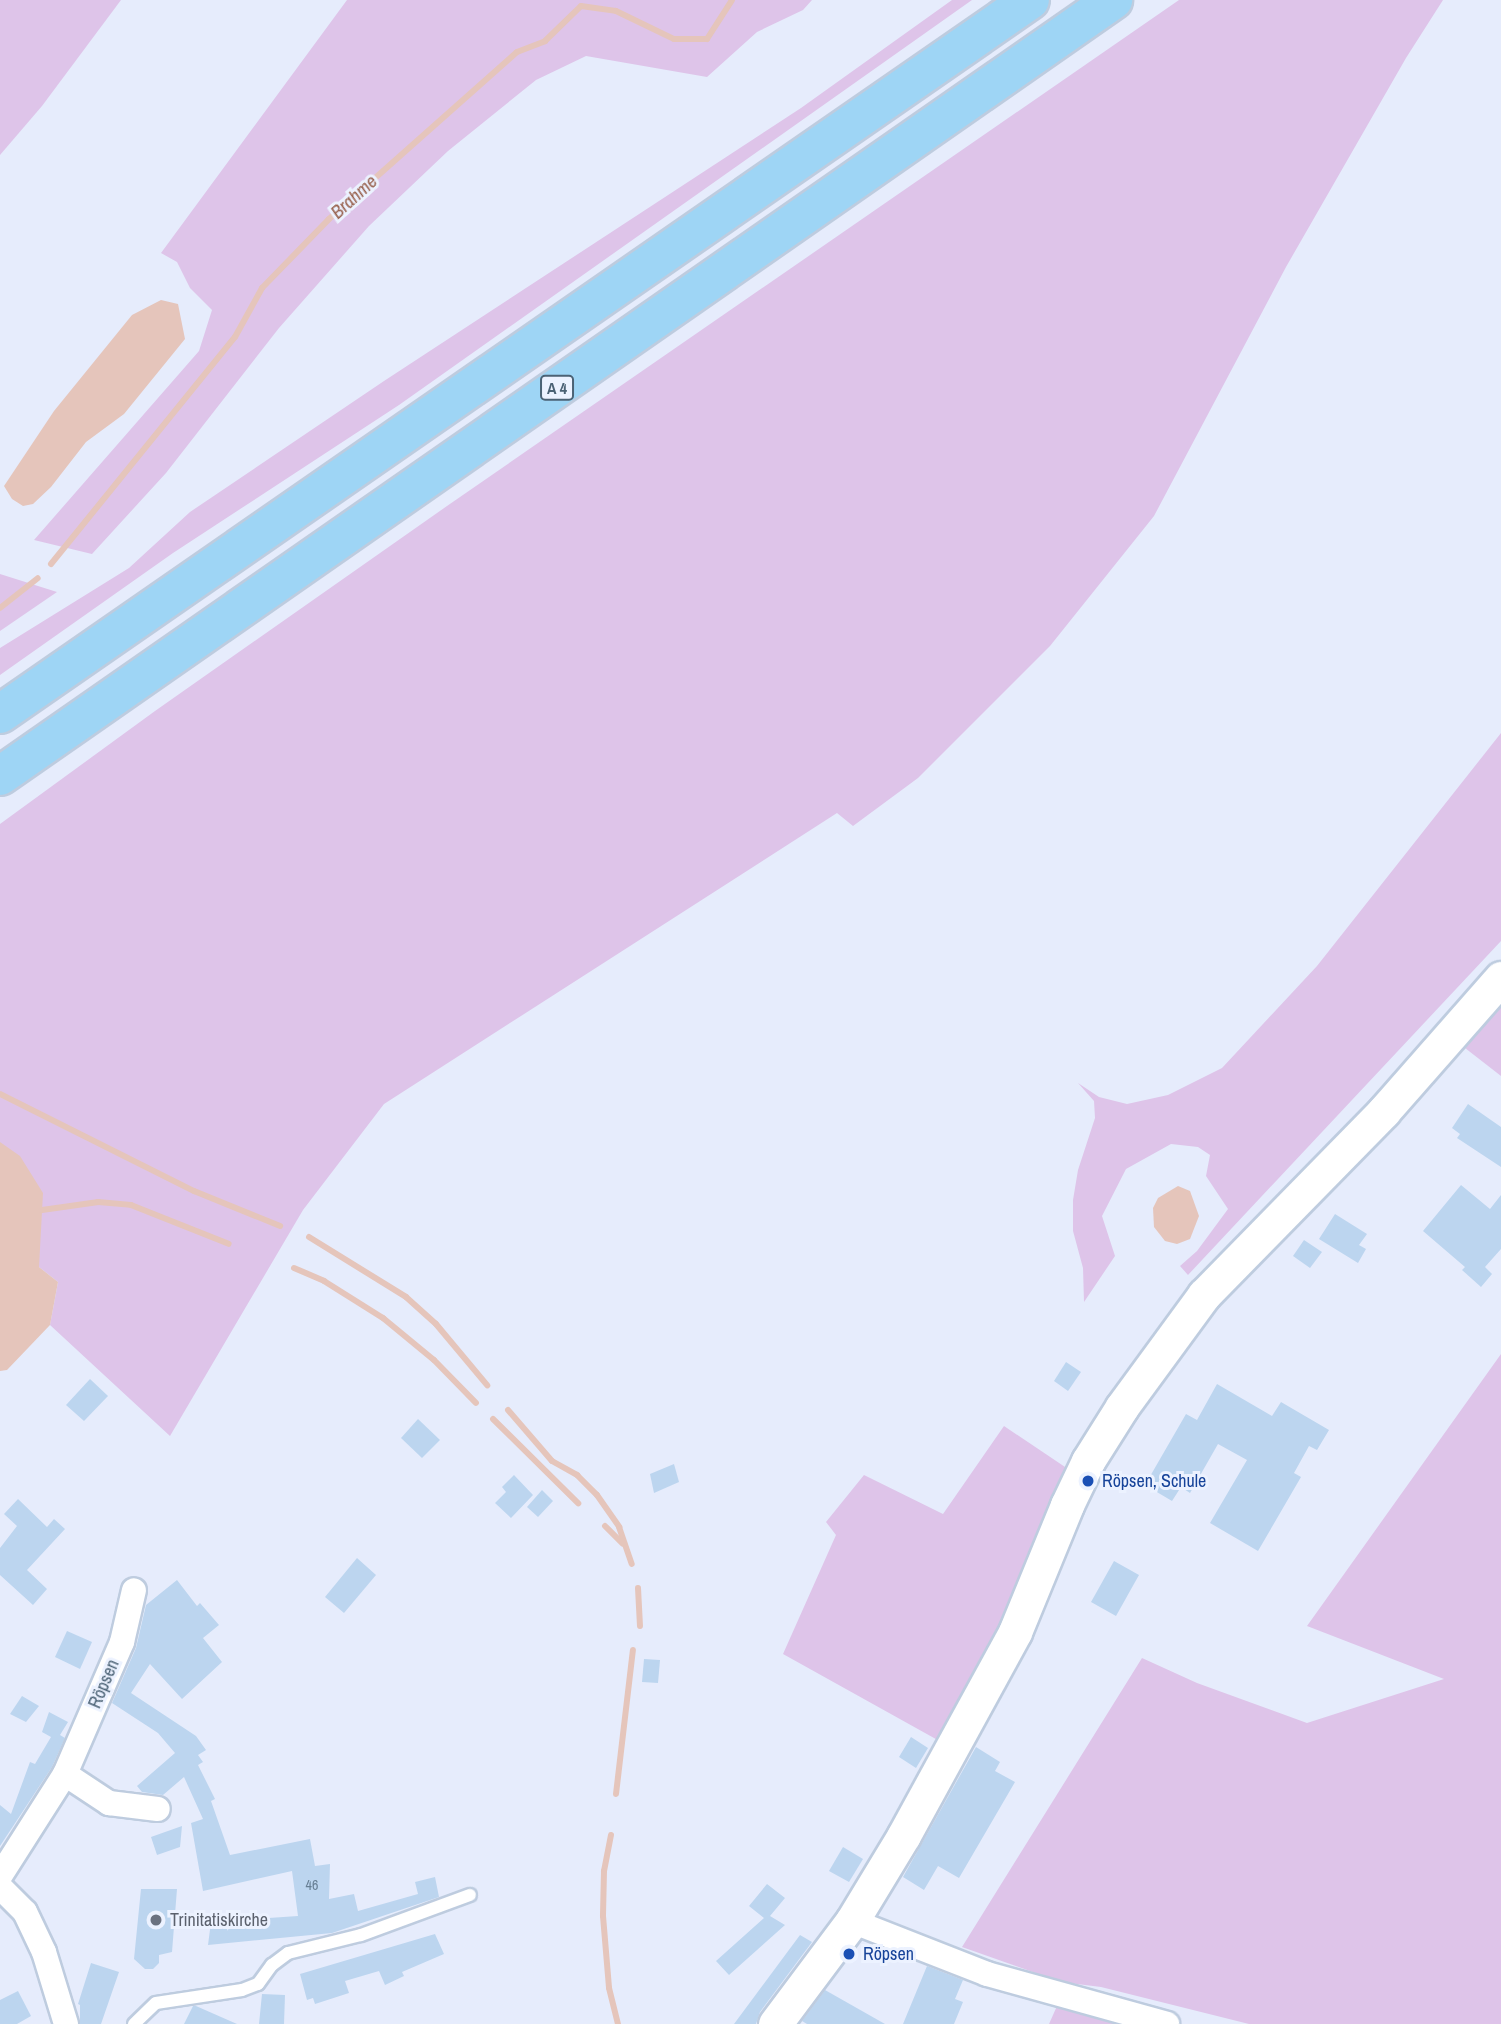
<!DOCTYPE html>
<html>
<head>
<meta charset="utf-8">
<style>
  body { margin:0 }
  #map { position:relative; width:1501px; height:2024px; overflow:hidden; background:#e6ecfc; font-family:"Archivo Narrow",sans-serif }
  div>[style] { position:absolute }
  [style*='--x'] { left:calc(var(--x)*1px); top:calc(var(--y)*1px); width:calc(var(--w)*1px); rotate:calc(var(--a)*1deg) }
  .green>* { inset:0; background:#dec4e9 }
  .water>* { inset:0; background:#e5c5bb }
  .stream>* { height:6px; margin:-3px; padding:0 3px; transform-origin:3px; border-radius:3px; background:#e5c5bb }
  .building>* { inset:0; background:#bcd5ef }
  .roads { filter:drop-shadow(2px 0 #beccdf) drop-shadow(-2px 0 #beccdf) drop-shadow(0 2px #beccdf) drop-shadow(0 -2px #beccdf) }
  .lane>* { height:12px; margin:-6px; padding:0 6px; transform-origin:6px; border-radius:6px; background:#fff }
  .street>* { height:24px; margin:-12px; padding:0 12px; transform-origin:12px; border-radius:12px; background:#fff }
  .secondary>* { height:33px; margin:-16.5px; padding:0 16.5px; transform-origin:16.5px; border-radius:16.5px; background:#fff }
  .highway>* { height:38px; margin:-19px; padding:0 19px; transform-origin:19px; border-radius:19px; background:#9ed5f5 }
  .dots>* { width:19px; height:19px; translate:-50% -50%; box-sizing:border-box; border:4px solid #ecf2ff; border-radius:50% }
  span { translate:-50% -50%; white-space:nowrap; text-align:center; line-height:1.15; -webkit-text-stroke:6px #ecf2ff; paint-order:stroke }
  .number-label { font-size:14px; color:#677f94 }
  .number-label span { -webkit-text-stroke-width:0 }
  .shield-label span { padding:2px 5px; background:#ecf2ff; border:2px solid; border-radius:5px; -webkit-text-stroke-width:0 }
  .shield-label { font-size:16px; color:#4b6275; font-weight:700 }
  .transit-label { font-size:18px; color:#164399 }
  .left { translate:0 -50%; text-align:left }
  .street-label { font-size:18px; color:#4b6275 }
  .worship-label { font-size:18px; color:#5b616d }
  .water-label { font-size:19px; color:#965f4b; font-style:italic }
</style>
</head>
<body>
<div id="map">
  <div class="green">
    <div style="clip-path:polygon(0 0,121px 0,42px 106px,0 155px)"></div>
    <div style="clip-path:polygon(347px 0,812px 0,803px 10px,757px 32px,707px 77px,586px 56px,536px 80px,448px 151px,369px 226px,279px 328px,166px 473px,92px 554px,34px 540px,199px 351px,212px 310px,190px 288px,177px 262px,161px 253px)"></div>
    <div style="clip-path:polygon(952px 0,972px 0,399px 405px,173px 553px,0 675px,0 648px,129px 568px,190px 512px,384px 381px,801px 108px)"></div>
    <div style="clip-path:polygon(1179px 0,1443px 0,1406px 58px,1286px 267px,1154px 516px,1050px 646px,918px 778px,853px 826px,837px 813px,384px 1104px,303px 1210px,170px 1436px,50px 1325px,58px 1282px,39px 1267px,0 1143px,0 824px,155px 711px,447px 506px)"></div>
    <div style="clip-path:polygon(0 574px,57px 592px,0 631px)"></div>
    <div style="clip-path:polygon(1501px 733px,1501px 941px,1188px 1275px,1180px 1266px,1197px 1251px,1228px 1209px,1206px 1176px,1210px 1155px,1198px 1147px,1171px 1144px,1126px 1169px,1102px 1216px,1115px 1256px,1084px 1302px,1083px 1268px,1073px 1231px,1073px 1200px,1078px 1170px,1095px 1118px,1094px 1101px,1078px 1083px,1099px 1097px,1127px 1104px,1168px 1095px,1222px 1068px,1317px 966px)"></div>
    <div style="clip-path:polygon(1501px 991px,1501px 1076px,1456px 1041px)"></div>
    <div style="clip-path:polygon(1501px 1354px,1501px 2024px,1249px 2024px,1101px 1987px,1061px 1982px,962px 1947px,1142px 1658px,1197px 1683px,1307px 1723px,1444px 1679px,1307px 1626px)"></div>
    <div style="clip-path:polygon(1004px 1426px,1071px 1471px,976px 1680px,943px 1743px,783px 1654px,836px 1535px,826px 1522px,864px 1475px,943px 1514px)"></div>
    <div style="clip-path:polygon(1057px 2006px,1093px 2017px,1122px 2024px,1049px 2024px)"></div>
  </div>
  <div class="water">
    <div style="clip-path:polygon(161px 300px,178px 304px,185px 339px,124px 414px,86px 442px,51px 487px,33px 504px,23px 506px,12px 499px,4px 486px,54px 411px,132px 315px)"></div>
    <div style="clip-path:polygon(0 1142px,20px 1156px,43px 1193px,39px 1267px,58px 1282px,50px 1325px,7px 1370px,0 1371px)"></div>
    <div style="clip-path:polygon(1178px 1186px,1190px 1191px,1199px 1216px,1190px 1239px,1177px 1244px,1165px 1241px,1154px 1227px,1153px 1208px,1158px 1198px)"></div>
  </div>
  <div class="stream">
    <div style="--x:51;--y:564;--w:292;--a:-51"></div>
    <div style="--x:235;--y:337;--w:56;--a:-61.1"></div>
    <div style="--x:262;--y:288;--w:96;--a:-45.8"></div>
    <div style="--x:329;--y:219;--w:251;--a:-41.6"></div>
    <div style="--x:517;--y:52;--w:30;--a:-21"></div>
    <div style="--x:545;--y:41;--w:50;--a:-44.2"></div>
    <div style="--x:581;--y:6;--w:35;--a:8"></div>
    <div style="--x:616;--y:11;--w:64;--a:25.8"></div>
    <div style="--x:674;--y:39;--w:33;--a:0"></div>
    <div style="--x:707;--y:39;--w:46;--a:-57.3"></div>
    <div style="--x:0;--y:608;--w:48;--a:-38.3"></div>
    <div style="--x:0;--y:1094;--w:217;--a:26.6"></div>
    <div style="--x:194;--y:1191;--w:93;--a:22.1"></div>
    <div style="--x:42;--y:1210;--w:57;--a:-8.1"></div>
    <div style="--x:98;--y:1202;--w:33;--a:5"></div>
    <div style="--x:131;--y:1205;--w:105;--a:21.7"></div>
    <div style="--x:309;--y:1237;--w:114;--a:31.7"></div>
    <div style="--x:406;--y:1297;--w:40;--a:42"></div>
    <div style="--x:436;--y:1324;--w:80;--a:50.1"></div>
    <div style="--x:294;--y:1268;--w:33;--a:23"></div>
    <div style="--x:324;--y:1281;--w:70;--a:32.1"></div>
    <div style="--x:383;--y:1318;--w:66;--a:39.5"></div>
    <div style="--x:434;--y:1360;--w:60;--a:45.7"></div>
    <div style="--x:508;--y:1410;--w:67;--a:49.2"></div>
    <div style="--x:552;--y:1461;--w:29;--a:29"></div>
    <div style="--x:577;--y:1475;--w:28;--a:45"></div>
    <div style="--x:597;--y:1495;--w:39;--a:55"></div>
    <div style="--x:619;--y:1527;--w:39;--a:71"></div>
    <div style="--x:493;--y:1419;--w:120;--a:44.7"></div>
    <div style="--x:605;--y:1526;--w:25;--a:45"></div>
    <div style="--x:638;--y:1588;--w:38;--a:87"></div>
    <div style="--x:616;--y:1794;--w:145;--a:-83.3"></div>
    <div style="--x:611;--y:1835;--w:37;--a:101"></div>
    <div style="--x:604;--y:1871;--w:45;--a:91.3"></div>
    <div style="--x:603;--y:1916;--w:72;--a:85.2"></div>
    <div style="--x:609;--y:1988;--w:37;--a:76"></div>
  </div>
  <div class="building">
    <div style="clip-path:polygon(1468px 1104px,1501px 1127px,1501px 1167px,1457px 1138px,1460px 1134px,1452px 1128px)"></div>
    <div style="clip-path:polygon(1461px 1185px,1490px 1209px,1501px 1195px,1501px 1249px,1485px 1267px,1492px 1274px,1481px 1287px,1462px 1270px,1465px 1267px,1423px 1231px)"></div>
    <div style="clip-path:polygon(1335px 1214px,1367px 1234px,1359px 1245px,1366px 1249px,1358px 1263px,1319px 1239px)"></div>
    <div style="clip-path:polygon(1304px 1240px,1322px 1252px,1310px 1268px,1293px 1256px)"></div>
    <div style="clip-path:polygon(1066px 1362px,1081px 1372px,1068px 1391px,1054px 1381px)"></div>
    <div style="clip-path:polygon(90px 1379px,108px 1396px,84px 1421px,66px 1405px)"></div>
    <div style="clip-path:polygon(1217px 1384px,1272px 1416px,1281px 1402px,1329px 1430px,1317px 1450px,1309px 1446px,1294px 1473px,1301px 1477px,1258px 1551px,1210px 1523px,1247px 1460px,1218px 1444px,1190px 1493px,1181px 1487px,1172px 1501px,1145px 1485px,1186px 1414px,1197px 1420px)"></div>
    <div style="clip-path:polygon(418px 1419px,440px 1440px,422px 1458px,401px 1438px)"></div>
    <div style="clip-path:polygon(674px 1464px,679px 1482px,654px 1493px,650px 1474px)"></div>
    <div style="clip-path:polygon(514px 1475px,533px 1495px,511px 1518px,495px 1503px,506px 1492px,502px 1487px)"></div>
    <div style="clip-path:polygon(542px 1490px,553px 1501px,538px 1517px,527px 1507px)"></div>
    <div style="clip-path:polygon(18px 1499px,47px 1527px,54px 1519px,65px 1529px,27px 1570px,47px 1589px,33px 1605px,0 1575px,0 1548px,17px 1526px,4px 1514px)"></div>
    <div style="clip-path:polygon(357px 1558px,376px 1575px,344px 1613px,325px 1597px)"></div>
    <div style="clip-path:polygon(1114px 1561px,1139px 1575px,1116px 1616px,1091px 1602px)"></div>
    <div style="clip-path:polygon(177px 1580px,197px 1606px,200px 1603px,219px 1625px,203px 1638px,222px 1662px,182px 1699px,150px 1664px,131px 1693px,196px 1736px,206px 1750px,198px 1755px,203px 1762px,198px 1765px,215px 1799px,211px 1801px,230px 1855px,310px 1839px,315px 1866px,330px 1864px,329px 1899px,354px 1894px,358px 1911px,418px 1894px,415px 1882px,435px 1877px,439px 1897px,332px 1933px,208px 1945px,211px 1922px,298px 1916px,292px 1871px,203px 1891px,191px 1823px,203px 1819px,184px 1777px,163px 1795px,142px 1792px,137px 1786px,175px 1753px,158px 1733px,112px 1703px,136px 1648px,146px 1605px)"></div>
    <div style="clip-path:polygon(67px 1631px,92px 1642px,80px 1669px,55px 1657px)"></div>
    <div style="clip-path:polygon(644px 1659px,660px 1660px,658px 1683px,642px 1682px)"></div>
    <div style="clip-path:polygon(22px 1696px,39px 1706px,26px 1722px,10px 1714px)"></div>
    <div style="clip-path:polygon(49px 1712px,68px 1722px,60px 1735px,65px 1738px,52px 1767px,0 1846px,0 1805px,11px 1814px,30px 1762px,35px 1764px,51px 1737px,42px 1732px)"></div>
    <div style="clip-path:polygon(911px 1737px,928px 1748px,916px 1768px,899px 1757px)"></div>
    <div style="clip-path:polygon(976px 1747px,1000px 1762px,995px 1771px,1015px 1782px,959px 1878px,938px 1866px,924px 1890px,903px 1877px)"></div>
    <div style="clip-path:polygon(182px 1826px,180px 1847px,157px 1855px,151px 1837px)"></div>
    <div style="clip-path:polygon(843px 1847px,863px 1859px,849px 1882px,829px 1871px)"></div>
    <div style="clip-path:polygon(767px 1884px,785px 1898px,770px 1916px,785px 1925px,729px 1975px,716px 1961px,764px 1918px,749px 1906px)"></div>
    <div style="clip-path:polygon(141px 1889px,177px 1889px,172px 1952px,159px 1955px,159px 1963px,153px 1969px,145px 1969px,134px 1959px)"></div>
    <div style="clip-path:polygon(435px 1934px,444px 1954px,402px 1972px,404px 1976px,385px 1985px,379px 1971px,345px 1981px,349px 1993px,315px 2004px,313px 1998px,307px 2000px,300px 1974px)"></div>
    <div style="clip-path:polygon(800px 1935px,812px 1942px,760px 2012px,756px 2024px,734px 2024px)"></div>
    <div style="clip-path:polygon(91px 1963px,119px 1972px,101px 2024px,80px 2024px,80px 2005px,78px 2004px)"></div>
    <div style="clip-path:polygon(927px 1966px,963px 1980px,955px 1999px,963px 2002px,954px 2024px,903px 2024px)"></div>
    <div style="clip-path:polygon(825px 1990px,885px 2024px,807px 2024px,802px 2021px)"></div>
    <div style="clip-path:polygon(18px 1991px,31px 2016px,17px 2024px,0 2024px,0 2000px)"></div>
    <div style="clip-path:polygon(262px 1994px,285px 1995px,284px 2024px,259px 2024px)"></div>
    <div style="clip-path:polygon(193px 2006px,196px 2006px,237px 2024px,184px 2024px)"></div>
  </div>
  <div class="roads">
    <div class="lane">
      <div style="--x:134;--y:2024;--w:30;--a:-44"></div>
      <div style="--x:156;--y:2003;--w:87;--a:-8.6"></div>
      <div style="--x:242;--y:1990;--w:17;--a:-21"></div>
      <div style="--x:258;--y:1984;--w:24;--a:-54"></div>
      <div style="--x:272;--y:1965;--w:20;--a:-37"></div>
      <div style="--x:288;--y:1953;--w:75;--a:-13.9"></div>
      <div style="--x:361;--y:1935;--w:116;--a:-20.2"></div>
    </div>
    <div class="street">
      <div style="--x:65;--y:1774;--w:53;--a:33.4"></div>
      <div style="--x:109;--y:1803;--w:49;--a:7"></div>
      <div style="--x:0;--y:1876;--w:121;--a:-57.5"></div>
      <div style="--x:65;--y:1774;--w:144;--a:-66.6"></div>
      <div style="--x:122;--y:1642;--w:53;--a:-77"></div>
      <div style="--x:0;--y:1887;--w:35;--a:45"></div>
      <div style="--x:25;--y:1912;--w:44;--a:64.6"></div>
      <div style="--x:44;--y:1952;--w:75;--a:73"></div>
      <div style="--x:852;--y:1921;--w:145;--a:21.4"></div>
      <div style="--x:987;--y:1974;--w:187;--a:15.5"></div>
    </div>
    <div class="secondary">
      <div style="--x:775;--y:2024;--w:129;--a:-53.2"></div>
      <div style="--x:852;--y:1921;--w:100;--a:-58.8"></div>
      <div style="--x:904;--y:1835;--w:231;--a:-61.3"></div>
      <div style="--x:1015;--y:1632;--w:137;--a:-67.7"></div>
      <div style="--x:1067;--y:1505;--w:49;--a:-64.5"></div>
      <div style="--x:1088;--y:1461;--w:64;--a:-57.8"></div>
      <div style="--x:1122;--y:1407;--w:139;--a:-53.8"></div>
      <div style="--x:1204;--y:1295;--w:257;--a:-45.6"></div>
      <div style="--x:1384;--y:1111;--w:177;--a:-48.7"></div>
    </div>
    <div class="highway">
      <div style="--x:0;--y:714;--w:1253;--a:-34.73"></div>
      <div style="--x:0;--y:776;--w:1357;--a:-34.88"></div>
    </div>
  </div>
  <div class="dots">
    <div style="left:1088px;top:1481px;background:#1a4fb4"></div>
    <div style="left:156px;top:1920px;background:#6b7280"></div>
    <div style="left:849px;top:1954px;background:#1a4fb4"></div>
  </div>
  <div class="number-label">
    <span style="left:312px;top:1885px">46</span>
  </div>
  <div class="shield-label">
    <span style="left:557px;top:388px">A 4</span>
  </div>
  <div class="transit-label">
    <span class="left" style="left:1102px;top:1481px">Röpsen, Schule</span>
    <span class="left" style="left:863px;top:1954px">Röpsen</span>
  </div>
  <div class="street-label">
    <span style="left:104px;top:1684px;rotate:-67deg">Röpsen</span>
  </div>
  <div class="worship-label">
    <span class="left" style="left:170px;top:1920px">Trinitatiskirche</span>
  </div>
  <div class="water-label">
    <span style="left:354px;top:197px;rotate:-42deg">Brahme</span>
  </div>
</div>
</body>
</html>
